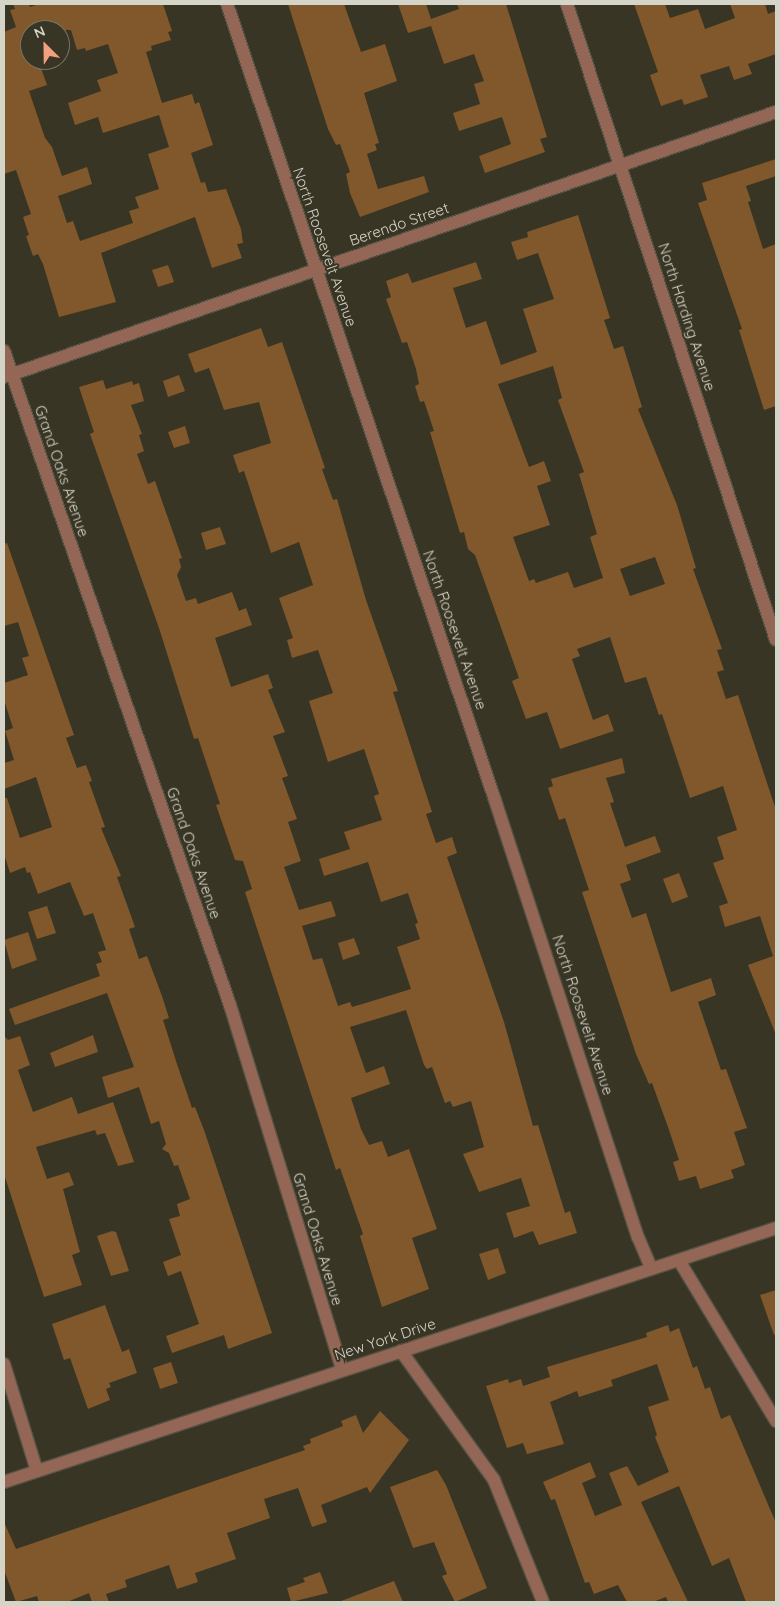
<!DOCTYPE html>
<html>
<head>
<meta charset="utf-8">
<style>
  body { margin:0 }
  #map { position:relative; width:780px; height:1606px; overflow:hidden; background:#383524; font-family:Quicksand,sans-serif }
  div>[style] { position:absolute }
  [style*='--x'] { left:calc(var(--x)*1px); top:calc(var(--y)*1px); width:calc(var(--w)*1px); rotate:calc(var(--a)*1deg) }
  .building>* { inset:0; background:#80582b }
  .roads { filter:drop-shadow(1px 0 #545242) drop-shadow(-1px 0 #545242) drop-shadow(0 1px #545242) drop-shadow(0 -1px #545242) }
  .minor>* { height:12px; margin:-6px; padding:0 6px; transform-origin:6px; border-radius:6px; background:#936656 }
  span { translate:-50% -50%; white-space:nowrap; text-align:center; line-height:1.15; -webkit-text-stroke:4px #383524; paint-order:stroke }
  .street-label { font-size:15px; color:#d5d4c9 }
  .frame { position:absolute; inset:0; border:5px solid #d5d4c9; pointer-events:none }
  .north { position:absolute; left:20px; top:20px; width:50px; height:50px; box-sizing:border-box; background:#383524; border:1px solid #777566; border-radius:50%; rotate:337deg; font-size:14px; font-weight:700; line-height:20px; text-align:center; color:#d5d4c9 }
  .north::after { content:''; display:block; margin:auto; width:18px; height:22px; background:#f2a17e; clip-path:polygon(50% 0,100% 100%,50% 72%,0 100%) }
</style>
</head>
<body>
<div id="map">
  <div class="building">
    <div style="clip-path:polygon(evenodd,13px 4px,29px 4px,30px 7px,39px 4px,163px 4px,172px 31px,168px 32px,171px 40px,151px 46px,152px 50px,146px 52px,162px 103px,192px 94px,195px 104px,199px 102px,213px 145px,191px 153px,201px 183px,205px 182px,208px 192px,226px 189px,241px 229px,243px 243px,237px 244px,242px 258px,212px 268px,195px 217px,101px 253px,116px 302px,59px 317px,43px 264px,38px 254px,33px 256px,26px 236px,29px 235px,23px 217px,31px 214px,16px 170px,4px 174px,4px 32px,16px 27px,10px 10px,15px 9px,13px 4px,30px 30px,71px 30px,77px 50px,85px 48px,86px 51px,108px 44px,118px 73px,97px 80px,101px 91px,68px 103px,75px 125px,98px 117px,103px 133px,159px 115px,169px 147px,148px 154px,159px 189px,135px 197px,139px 208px,129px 211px,133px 223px,80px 241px,73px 221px,67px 223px,58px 196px,92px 184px,87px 167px,62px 176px,52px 147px,45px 138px,29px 91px,47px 85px,38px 60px,30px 60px,30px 30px)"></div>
    <div style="clip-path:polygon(288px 4px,344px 4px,361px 52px,385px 44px,397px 81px,364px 93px,379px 143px,375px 144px,377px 150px,367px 154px,378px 189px,424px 176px,429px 192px,360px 217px,350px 193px,346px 174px,350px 172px,340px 144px,336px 145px,328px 129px)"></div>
    <div style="clip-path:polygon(398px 4px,426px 4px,431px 19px,459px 9px,457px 4px,506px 4px,547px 137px,540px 139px,545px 152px,485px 173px,479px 156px,511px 144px,502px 117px,459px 131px,453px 113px,480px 104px,474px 84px,484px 81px,474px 54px,444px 64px,431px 26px,408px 33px)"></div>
    <div style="clip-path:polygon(634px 4px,665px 4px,670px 18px,698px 9px,705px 29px,735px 18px,730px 4px,765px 4px,768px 14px,776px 11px,776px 54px,748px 64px,752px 74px,734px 80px,729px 66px,700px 75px,708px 97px,684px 105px,682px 99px,661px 106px,650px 75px,658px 72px)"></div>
    <div style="clip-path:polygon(776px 159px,776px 176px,746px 186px,751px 201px,748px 202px,763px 249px,776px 244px,776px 406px,764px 410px,739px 330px,742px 329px,698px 203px,707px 200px,702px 183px)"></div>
    <div style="clip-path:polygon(evenodd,578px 215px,610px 318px,604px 320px,614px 349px,623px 346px,642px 407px,638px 409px,677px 505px,696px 568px,693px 569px,722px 649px,717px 650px,724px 670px,717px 672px,726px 699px,738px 695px,776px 810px,776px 1035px,748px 965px,773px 956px,760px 916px,725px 927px,719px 906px,728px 903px,713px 863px,724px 859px,717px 837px,737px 830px,723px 786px,690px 798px,662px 714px,659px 715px,646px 677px,625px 683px,610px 637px,577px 649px,580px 656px,572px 659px,593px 720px,608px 714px,614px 731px,560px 749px,547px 712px,526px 719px,512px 681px,519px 678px,475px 555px,468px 549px,464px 532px,460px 533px,430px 432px,434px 431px,424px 401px,420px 402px,415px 386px,419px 384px,416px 369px,407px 342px,402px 343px,386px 299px,391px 297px,386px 281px,408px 273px,412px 283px,476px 262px,482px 279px,453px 288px,466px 328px,486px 321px,501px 365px,537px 352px,523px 309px,554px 299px,538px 253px,517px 260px,511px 242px,528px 237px,527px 232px,578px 215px,553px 366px,562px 398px,558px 400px,584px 472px,579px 474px,597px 534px,590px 537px,603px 578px,574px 588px,568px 572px,536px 583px,534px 579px,529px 581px,513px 537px,550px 525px,537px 486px,551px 481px,544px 461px,529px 467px,498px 384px,553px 366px,578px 215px,655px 557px,665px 584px,630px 596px,620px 569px,655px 557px)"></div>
    <div style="clip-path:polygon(168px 265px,174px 282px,158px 287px,152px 270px)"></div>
    <div style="clip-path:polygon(261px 328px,268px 347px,282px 342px,295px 380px,325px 468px,322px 469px,333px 500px,337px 499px,366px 600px,398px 691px,393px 692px,432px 812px,426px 814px,436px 843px,452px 837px,457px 853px,447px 857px,504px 1022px,533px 1126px,538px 1125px,565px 1213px,570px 1211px,577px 1233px,539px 1245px,533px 1231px,514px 1238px,506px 1213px,530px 1206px,521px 1178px,479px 1192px,463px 1154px,484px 1147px,471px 1101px,453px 1107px,450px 1101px,445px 1103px,432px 1067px,427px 1069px,424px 1065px,406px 1010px,350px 1027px,366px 1073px,384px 1066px,390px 1084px,351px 1098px,361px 1129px,369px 1145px,382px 1141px,388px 1157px,409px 1149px,437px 1229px,412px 1238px,429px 1289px,382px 1307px,360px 1236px,363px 1234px,340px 1168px,336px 1170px,245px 892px,252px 889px,243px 861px,235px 860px,216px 805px,220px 804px,198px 738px,194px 739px,159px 628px,90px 434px,94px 432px,79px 387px,103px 380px,106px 389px,132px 381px,133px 385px,139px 383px,144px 401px,131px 405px,142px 434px,139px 435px,144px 451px,137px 454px,148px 484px,155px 481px,182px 558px,179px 559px,181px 567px,177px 575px,186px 601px,196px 598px,198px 604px,232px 592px,239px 611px,246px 608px,252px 625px,215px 638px,231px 687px,268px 674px,273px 688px,268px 690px,285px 732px,273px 736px,288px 776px,282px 778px,297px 819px,288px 822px,301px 861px,284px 867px,299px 910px,331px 901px,336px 916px,302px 926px,313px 960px,322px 958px,338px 1006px,350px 1002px,352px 1007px,369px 1002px,411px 989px,397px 947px,420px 939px,415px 924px,418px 923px,408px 893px,381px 902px,368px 862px,324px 876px,319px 859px,350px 849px,344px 832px,382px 820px,374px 796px,379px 794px,364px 749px,328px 762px,309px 701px,333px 693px,318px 650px,292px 658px,287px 640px,293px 638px,279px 598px,313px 585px,299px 542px,271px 553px,244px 471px,239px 473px,233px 455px,271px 443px,259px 402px,224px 410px,209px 368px,195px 373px,188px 354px)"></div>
    <div style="clip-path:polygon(179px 375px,185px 391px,168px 397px,163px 381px)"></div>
    <div style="clip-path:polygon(185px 426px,190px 443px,174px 448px,168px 432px)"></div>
    <div style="clip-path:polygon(220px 527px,226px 544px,206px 550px,201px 533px)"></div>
    <div style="clip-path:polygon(7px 543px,74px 735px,66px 738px,77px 768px,86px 765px,92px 781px,89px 782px,105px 827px,101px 828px,121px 876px,117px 877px,135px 927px,129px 929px,139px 959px,147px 956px,162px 996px,169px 1018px,163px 1020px,177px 1064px,192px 1108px,195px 1107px,204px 1130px,272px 1333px,228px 1349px,224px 1335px,172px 1353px,166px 1336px,199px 1324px,181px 1271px,168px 1276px,163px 1262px,181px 1255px,169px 1219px,180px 1216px,177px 1204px,190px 1199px,178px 1165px,174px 1166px,169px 1153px,162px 1149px,166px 1144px,159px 1121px,151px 1124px,139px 1087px,108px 1098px,102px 1077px,134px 1067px,107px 993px,15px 1025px,9px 1009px,100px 976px,96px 964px,102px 962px,98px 952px,106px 950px,93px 913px,84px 916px,70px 882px,38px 894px,30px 872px,27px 873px,25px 867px,10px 873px,4px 854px,4px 798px,7px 798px,20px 838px,52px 827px,36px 777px,4px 789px,4px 763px,14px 760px,5px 731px,13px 728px,4px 700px,4px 683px,28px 675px,22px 658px,29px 656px,18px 622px,4px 626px,4px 544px)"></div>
    <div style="clip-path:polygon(622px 758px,625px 773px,606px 778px,614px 802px,610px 803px,625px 847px,655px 836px,661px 852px,626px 865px,631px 880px,620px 884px,632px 918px,646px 913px,671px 992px,711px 978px,716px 995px,698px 1002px,721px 1070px,726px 1069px,747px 1128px,734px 1132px,745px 1165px,731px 1170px,734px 1178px,700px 1189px,696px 1176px,679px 1181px,673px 1162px,679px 1160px,668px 1127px,652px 1083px,649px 1084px,636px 1054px,582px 892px,589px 890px,565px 818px,559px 820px,548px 788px,553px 786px,551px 779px)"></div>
    <div style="clip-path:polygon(679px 873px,688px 897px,672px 903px,663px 879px)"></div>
    <div style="clip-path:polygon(47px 906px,56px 933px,37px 939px,28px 912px)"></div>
    <div style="clip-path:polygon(28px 932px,37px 960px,12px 969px,4px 940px)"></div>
    <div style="clip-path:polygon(354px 938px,360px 954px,343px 960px,338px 943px)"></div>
    <div style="clip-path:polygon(93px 1035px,98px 1052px,55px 1067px,50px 1053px)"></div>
    <div style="clip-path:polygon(4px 1036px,8px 1040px,20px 1036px,30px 1065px,18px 1070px,33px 1112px,72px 1097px,78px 1114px,113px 1102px,134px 1162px,118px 1166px,105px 1133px,97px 1135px,95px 1130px,36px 1147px,47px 1179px,69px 1172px,74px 1185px,63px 1189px,80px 1252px,72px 1255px,82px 1285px,44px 1297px,4px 1174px)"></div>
    <div style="clip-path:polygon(112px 1231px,116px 1232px,129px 1271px,111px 1276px,97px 1236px)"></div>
    <div style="clip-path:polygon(498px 1248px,506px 1273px,488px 1280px,479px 1254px)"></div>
    <div style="clip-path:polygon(776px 1290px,776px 1334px,774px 1335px,760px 1295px)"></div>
    <div style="clip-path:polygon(105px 1305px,122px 1352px,129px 1349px,137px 1373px,109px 1383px,111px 1387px,106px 1389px,110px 1400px,88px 1409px,70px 1358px,64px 1360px,52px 1324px)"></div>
    <div style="clip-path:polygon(668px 1325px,670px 1332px,679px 1328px,693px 1368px,697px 1366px,705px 1389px,710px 1387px,721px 1419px,730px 1415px,776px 1523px,776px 1602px,746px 1602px,729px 1558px,712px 1566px,679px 1486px,641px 1502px,688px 1602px,668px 1602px,666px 1597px,653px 1602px,627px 1602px,618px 1585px,594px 1594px,589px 1582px,585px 1583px,555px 1499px,551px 1500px,543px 1482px,590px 1462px,596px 1477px,582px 1483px,595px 1516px,622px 1505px,609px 1473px,627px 1466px,638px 1486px,669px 1472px,655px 1437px,657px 1435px,648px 1407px,669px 1400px,657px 1364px,611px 1380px,613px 1386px,579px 1397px,577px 1391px,550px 1402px,564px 1444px,527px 1454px,523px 1443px,507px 1448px,486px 1386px,508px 1379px,509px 1383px,521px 1379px,523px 1386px,550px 1377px,547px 1367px,647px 1337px,646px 1333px)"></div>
    <div style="clip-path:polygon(171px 1362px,178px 1383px,160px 1389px,153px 1368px)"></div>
    <div style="clip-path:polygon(380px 1411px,409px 1440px,370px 1493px,367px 1487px,321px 1505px,327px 1522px,312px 1527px,298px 1488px,295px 1489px,264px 1499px,270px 1518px,227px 1533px,236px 1559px,195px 1573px,198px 1582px,177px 1589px,169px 1565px,125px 1580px,127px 1587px,106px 1594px,109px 1602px,92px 1602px,89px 1593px,67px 1602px,39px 1602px,37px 1596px,16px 1602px,4px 1570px,4px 1522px,16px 1549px,305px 1450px,303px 1446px,311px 1443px,310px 1439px,343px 1426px,341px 1421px,356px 1415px,363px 1433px)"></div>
    <div style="clip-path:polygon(437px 1470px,446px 1485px,487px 1588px,455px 1602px,442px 1576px,447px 1574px,434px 1542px,413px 1548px,390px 1487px)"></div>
    <div style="clip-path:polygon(320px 1572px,328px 1593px,291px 1602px,287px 1588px,305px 1582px,303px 1578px)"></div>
    <div style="clip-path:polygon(394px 1581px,403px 1602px,341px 1602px,341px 1601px)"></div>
  </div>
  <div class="roads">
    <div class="minor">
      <div style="--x:227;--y:4;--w:837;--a:71.39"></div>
      <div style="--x:494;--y:797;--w:463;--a:71.9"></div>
      <div style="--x:638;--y:1237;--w:34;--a:67"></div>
      <div style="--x:567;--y:4;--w:669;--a:71.81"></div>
      <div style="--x:4;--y:351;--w:692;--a:70.94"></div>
      <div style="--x:230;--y:1005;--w:382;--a:72.9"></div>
      <div style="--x:4;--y:377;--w:816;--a:-18.95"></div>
      <div style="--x:680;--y:1262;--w:186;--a:58.9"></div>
      <div style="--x:401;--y:1351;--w:159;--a:54.2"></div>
      <div style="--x:494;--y:1480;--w:131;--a:68.1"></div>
      <div style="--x:4;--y:1364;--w:112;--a:72.9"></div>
      <div style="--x:4;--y:1482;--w:813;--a:-18.21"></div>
    </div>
  </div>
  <div class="street-label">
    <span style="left:399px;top:224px;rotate:-19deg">Berendo Street</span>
    <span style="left:325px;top:247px;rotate:71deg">North Roosevelt Avenue</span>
    <span style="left:687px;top:317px;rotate:72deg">North Harding Avenue</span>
    <span style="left:62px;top:471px;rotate:71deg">Grand Oaks Avenue</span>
    <span style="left:455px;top:630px;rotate:71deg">North Roosevelt Avenue</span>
    <span style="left:194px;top:853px;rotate:71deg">Grand Oaks Avenue</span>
    <span style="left:583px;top:1015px;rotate:72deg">North Roosevelt Avenue</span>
    <span style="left:318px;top:1239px;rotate:73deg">Grand Oaks Avenue</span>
    <span style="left:385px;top:1339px;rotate:-18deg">New York Drive</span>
  </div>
  <div class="frame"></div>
  <div class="north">N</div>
</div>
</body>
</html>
